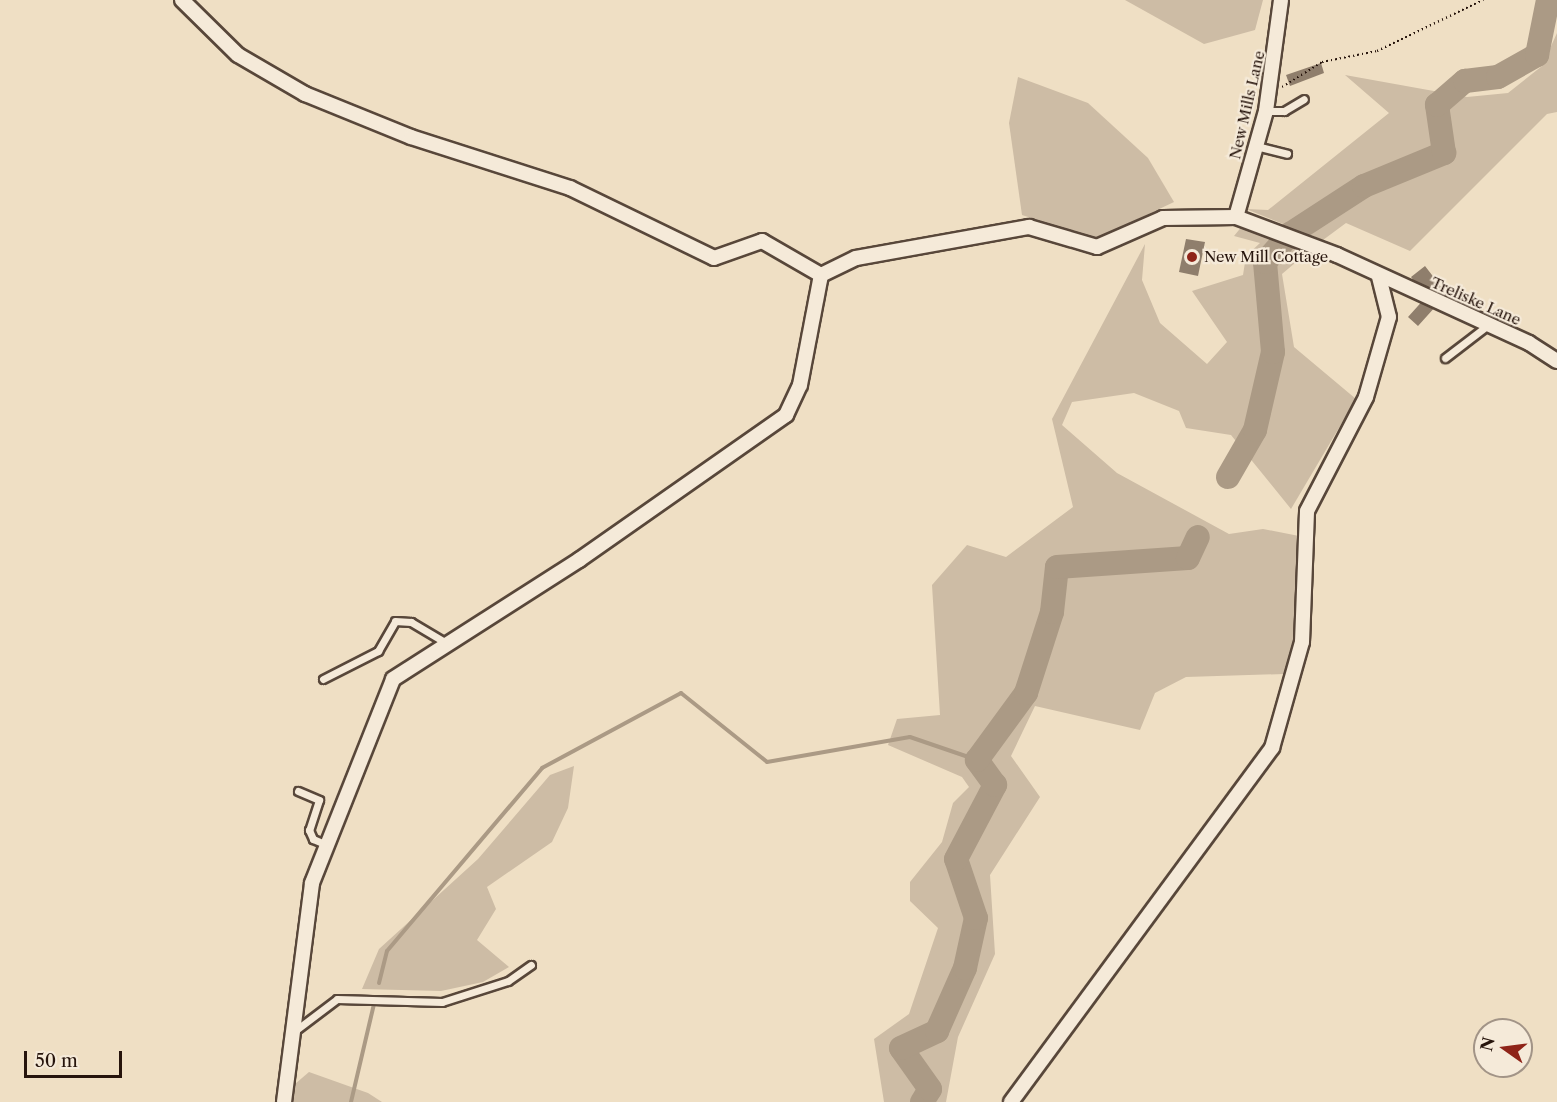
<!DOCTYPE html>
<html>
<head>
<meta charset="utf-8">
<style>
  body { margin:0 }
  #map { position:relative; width:1557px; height:1102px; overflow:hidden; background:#efdfc4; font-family:"Libre Caslon Text",serif }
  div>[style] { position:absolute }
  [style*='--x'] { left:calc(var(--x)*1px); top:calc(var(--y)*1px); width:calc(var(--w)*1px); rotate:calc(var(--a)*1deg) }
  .green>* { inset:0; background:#cdbca5 }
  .stream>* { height:4px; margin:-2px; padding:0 2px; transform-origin:2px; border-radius:2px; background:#ab9a85 }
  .river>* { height:24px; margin:-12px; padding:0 12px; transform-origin:12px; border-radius:12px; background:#ab9a85 }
  .building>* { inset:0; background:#8f7e6c }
  .path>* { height:2px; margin-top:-1px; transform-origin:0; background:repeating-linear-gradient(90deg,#26140c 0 1.5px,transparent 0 4.5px) }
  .roads { filter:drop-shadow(2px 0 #58473a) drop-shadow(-2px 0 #58473a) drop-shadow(0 2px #58473a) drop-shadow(0 -2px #58473a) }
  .lane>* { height:7px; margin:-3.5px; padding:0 3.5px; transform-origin:3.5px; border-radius:3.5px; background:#f5ead9 }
  .street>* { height:14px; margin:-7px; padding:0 7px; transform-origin:7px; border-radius:7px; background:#f5ead9 }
  .dots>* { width:16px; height:16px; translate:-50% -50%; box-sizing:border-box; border:3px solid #f5ead9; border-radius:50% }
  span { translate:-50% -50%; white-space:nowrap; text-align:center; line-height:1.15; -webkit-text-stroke:4.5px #f5ead9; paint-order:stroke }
  .street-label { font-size:15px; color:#26140c }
  .poi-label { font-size:15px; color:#26140c }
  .left { translate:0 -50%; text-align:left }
  .north { position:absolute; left:1473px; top:1018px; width:60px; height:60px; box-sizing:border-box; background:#f5ead9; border:2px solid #a29487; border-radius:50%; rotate:284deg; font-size:16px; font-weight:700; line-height:24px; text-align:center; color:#26140c }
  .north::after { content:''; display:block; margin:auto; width:21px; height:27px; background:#8f2418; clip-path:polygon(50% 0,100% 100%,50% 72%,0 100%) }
  .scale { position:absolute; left:24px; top:1051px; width:98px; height:27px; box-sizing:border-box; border:3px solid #26140c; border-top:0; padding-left:8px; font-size:18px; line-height:21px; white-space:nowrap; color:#26140c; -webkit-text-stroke:4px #f5ead9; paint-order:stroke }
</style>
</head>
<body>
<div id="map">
  <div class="green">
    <div style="clip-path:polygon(1125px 0,1263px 0,1255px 30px,1204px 44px)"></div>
    <div style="clip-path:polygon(1557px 33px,1557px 112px,1547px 114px,1410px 251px,1346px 223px,1323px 240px,1246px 209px,1268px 210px,1389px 113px,1345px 75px,1467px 97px,1508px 93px,1542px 66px)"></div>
    <div style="clip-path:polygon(1018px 77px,1088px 103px,1148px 158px,1174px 202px,1096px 239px,1022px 215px,1009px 123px)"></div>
    <div style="clip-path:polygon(1243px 225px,1308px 252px,1282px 274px,1294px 347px,1356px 399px,1291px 509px,1231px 435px,1186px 428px,1179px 411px,1134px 393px,1072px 402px,1062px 425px,1117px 473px,1229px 534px,1263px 529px,1299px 536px,1293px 640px,1284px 674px,1186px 677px,1155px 693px,1140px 730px,1035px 706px,1011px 756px,1040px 797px,990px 875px,995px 954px,958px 1037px,946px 1102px,884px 1102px,874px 1039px,909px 1014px,938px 928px,910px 901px,910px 882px,942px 842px,953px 803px,969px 787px,962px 777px,888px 745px,897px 719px,940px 715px,932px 585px,967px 545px,1006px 557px,1073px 507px,1052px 419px,1145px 244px,1142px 280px,1160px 323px,1207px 364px,1227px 342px,1192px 291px,1243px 275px,1246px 256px,1260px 243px,1234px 236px)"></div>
    <div style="clip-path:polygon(574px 766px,568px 808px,552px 842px,487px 887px,496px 909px,477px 940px,509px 967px,483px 982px,441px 991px,362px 989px,379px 949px,478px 859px,550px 775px)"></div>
    <div style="clip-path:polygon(309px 1072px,368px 1093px,382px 1102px,274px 1102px)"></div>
  </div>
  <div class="stream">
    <div style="--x:379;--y:983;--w:33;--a:-76"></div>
    <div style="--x:387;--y:951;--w:240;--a:-49.7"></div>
    <div style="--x:542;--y:768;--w:158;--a:-28.3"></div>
    <div style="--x:681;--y:693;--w:110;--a:38.7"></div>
    <div style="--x:767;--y:762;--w:145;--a:-9.9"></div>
    <div style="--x:910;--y:737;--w:71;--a:18.9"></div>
    <div style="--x:351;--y:1102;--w:101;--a:-76.8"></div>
  </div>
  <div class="river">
    <div style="--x:1228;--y:477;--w:54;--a:-60.1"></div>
    <div style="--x:1255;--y:430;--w:80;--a:-77"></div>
    <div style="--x:1273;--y:352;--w:90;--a:-95.1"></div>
    <div style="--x:1265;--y:262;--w:38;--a:-48"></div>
    <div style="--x:1290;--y:234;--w:88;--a:-33"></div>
    <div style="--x:1364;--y:186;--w:87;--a:-22.4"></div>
    <div style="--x:1444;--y:153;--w:49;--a:-98.3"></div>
    <div style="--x:1437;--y:105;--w:37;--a:-41"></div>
    <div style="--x:1465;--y:81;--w:33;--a:-7"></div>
    <div style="--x:1498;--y:77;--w:45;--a:-29.4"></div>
    <div style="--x:1537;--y:55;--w:56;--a:-78.7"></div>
    <div style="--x:922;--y:1102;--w:15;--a:-58"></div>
    <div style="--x:930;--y:1089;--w:50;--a:-125.3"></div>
    <div style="--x:901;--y:1048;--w:40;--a:-25"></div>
    <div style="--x:937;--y:1031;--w:69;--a:-66"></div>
    <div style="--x:965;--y:968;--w:51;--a:-77.6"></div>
    <div style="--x:976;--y:918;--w:62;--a:-108.7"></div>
    <div style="--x:956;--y:859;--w:84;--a:-62.2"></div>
    <div style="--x:995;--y:785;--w:31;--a:-126"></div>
    <div style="--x:977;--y:760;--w:83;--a:-53.8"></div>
    <div style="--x:1026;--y:693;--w:85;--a:-72.2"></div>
    <div style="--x:1052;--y:612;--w:45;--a:-83.7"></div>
    <div style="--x:1057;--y:567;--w:131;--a:-3.9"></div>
    <div style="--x:1188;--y:558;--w:23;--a:-65"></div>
  </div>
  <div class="building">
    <div style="clip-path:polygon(1321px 63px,1324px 73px,1290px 86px,1286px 75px)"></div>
    <div style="clip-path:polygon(1186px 239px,1205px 242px,1198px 276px,1179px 272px)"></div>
    <div style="clip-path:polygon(1425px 266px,1442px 288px,1427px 299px,1436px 306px,1418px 326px,1408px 317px,1426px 297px,1411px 277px)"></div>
  </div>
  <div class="path">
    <div style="--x:1282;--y:87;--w:47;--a:-32"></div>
    <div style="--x:1322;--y:62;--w:56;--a:-11.3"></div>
    <div style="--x:1377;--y:51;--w:118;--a:-25.7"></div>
  </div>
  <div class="roads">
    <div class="lane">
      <div style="--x:1266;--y:111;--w:18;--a:0"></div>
      <div style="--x:1284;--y:111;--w:23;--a:-31"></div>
      <div style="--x:1256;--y:146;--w:32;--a:14"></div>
      <div style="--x:1445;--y:358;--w:54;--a:-37.5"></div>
      <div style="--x:323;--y:679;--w:62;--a:-27"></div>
      <div style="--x:378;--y:651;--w:34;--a:-60"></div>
      <div style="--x:395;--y:621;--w:16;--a:4"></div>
      <div style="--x:411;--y:622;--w:43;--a:30.7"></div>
      <div style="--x:298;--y:791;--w:23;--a:23"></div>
      <div style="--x:319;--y:800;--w:32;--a:108"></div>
      <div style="--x:309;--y:830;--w:10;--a:66"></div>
      <div style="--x:313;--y:839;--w:15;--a:23"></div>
      <div style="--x:296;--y:1030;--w:51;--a:-37.1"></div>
      <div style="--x:337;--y:999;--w:105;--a:1.6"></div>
      <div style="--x:442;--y:1002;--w:69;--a:-17.7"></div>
      <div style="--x:508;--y:981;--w:28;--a:-35"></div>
    </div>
    <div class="street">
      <div style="--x:182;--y:0;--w:78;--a:44.5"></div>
      <div style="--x:238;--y:55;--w:78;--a:30.2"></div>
      <div style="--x:305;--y:94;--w:114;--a:22.1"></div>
      <div style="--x:411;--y:137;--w:167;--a:17.8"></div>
      <div style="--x:570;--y:188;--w:160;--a:25.9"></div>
      <div style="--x:714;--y:258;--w:51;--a:-19.5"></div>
      <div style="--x:762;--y:241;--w:68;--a:30"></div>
      <div style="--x:1236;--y:217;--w:110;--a:-74.2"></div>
      <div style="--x:1266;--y:111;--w:112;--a:-82.3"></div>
      <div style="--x:821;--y:275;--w:39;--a:-26"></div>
      <div style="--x:856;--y:258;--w:176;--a:-10.2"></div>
      <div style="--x:1029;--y:227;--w:71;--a:16.4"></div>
      <div style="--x:1097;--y:247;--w:72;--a:-23.7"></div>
      <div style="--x:1163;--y:218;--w:73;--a:-0.8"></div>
      <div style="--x:1236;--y:217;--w:108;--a:20.6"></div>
      <div style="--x:1337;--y:255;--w:211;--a:24.6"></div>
      <div style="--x:1529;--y:343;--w:33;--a:33"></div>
      <div style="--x:284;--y:1102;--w:221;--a:-82.7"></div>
      <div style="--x:312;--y:883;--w:219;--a:-68.3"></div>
      <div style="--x:393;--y:679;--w:221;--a:-32.6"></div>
      <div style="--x:579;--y:560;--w:253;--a:-35"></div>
      <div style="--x:786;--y:415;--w:33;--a:-65"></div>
      <div style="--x:800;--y:385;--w:112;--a:-79.2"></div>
      <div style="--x:1011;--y:1102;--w:440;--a:-53.6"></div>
      <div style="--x:1272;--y:748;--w:110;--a:-74.2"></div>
      <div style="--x:1302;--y:642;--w:131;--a:-87.8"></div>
      <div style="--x:1307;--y:511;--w:128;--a:-62.6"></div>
      <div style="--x:1366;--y:397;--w:83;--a:-74"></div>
      <div style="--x:1389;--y:317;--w:41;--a:-104"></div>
    </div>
  </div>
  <div class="dots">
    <div style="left:1192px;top:257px;background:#8f2418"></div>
  </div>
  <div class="street-label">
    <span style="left:1247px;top:105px;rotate:-77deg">New Mills Lane</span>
    <span style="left:1476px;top:301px;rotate:24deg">Treliske Lane</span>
  </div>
  <div class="poi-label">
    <span class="left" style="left:1204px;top:257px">New Mill Cottage</span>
  </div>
  <div class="north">N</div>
  <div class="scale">50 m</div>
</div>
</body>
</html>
